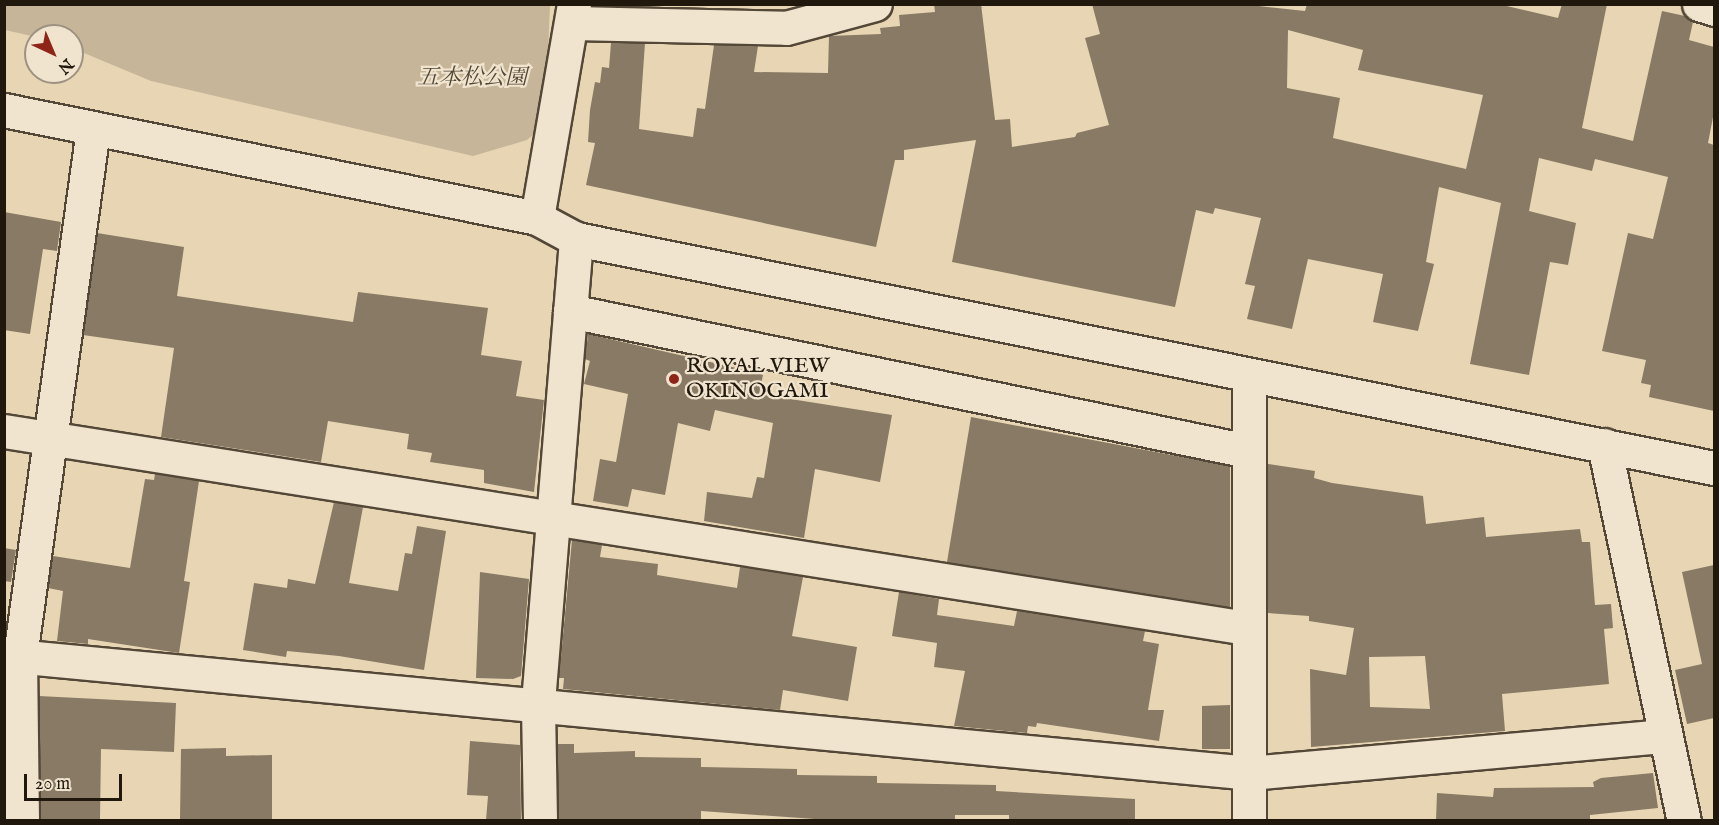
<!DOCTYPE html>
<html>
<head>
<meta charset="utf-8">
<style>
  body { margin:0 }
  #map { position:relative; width:1719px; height:825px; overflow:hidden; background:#e8d5b4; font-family:"IM FELL English","Noto Serif JP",serif }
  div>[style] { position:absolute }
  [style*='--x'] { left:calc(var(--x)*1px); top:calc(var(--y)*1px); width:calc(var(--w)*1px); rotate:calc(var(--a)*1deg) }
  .green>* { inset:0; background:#c6b598 }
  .building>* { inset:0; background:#887a64 }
  .roads { filter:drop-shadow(2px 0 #534737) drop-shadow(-2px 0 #534737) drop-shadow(0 2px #534737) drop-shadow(0 -2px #534737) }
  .street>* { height:33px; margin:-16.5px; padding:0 16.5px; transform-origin:16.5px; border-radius:16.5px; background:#f0e4ce }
  .secondary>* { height:33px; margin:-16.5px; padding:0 16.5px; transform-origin:16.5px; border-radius:16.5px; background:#f0e4ce }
  .dots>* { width:16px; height:16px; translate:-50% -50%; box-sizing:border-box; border:3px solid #f0e4ce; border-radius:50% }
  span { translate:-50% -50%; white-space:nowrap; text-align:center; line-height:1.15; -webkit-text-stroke:4.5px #f0e4ce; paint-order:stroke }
  .park-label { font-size:22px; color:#534737; font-style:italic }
  .poi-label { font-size:22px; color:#21180d }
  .left { translate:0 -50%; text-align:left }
  .frame { position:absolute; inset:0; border:6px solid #21180d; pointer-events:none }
  .north { position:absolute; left:24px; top:24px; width:60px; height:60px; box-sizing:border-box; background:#f0e4ce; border:2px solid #9d9281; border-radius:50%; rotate:136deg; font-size:16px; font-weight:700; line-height:24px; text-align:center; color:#21180d }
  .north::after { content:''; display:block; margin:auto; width:21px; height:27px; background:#8f2418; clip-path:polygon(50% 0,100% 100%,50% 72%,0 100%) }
  .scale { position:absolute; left:24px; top:774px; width:98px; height:27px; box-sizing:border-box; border:3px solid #21180d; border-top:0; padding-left:8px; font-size:18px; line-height:21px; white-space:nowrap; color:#21180d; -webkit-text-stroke:4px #f0e4ce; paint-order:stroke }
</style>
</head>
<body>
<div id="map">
  <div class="green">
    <div style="clip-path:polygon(5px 4px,550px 5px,545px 125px,527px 140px,473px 156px,151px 81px,72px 48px,72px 36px,36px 37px,5px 30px)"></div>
  </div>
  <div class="building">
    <div style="clip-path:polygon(evenodd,934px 4px,981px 4px,995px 120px,1010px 119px,1012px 147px,1075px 137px,1077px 133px,1109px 125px,1085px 38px,1100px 34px,1092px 4px,1241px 4px,1305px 11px,1307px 4px,1498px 4px,1558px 18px,1562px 4px,1607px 4px,1582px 128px,1633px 141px,1662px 11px,1685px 16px,1693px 22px,1689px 40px,1714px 47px,1714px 112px,1708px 143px,1714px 145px,1714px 411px,1649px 397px,1651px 385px,1641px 383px,1646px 360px,1602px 351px,1628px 233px,1653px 239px,1668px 177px,1595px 159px,1592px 171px,1539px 158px,1529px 211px,1576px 223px,1568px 265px,1550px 262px,1529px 375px,1470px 364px,1501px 203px,1439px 187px,1426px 262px,1434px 264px,1418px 331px,1373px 322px,1383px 274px,1308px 259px,1292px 329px,1247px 319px,1255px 286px,1245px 284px,1261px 218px,1215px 208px,1213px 214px,1196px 210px,1175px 307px,952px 262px,976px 140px,904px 150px,904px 160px,895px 160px,876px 247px,586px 185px,595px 143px,588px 142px,590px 110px,595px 82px,600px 83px,602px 67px,609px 68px,611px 43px,645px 43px,639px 129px,693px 137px,697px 108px,705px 109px,714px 45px,758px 46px,754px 72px,828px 73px,829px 36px,881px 34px,880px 28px,900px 26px,899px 15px,935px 12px,934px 4px,1288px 30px,1363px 50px,1358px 70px,1483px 95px,1466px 169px,1333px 138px,1340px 98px,1287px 88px,1288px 30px)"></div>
    <div style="clip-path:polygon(4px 212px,61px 222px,57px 251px,43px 249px,30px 334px,4px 330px)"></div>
    <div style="clip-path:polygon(97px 233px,184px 247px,177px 296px,353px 322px,358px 292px,488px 308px,481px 355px,522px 361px,516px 396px,544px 400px,534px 492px,484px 483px,484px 470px,430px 462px,432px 453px,407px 449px,409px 434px,328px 421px,321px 462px,161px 437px,174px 348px,83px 335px)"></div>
    <div style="clip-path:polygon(588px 334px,758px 373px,763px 375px,759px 394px,892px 415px,880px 482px,815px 469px,804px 538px,704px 521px,707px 492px,752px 498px,757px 477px,764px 478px,773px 423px,715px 410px,710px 431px,678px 423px,665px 495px,632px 489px,628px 507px,593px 501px,600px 459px,616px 462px,628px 394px,584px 384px,590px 361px,585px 359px)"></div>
    <div style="clip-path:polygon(971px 417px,1230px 466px,1230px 607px,947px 562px)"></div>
    <div style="clip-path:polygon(evenodd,1268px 464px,1315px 471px,1314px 478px,1332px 483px,1423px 496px,1426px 524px,1484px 517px,1486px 537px,1580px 529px,1582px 542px,1590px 542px,1595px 605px,1611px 604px,1613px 628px,1604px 629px,1609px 684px,1502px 694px,1505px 731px,1311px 747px,1310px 669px,1346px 675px,1354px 628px,1309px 621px,1309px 616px,1268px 613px,1268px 464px,1425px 656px,1430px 709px,1370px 707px,1369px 657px,1425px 656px)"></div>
    <div style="clip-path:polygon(155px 474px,199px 481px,184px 581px,190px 582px,179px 653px,88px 639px,88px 644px,57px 641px,63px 591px,48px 588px,53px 556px,130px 568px,145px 479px,154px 480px)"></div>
    <div style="clip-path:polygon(334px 502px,363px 507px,349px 583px,398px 591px,405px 553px,412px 554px,417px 526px,446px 531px,424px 670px,339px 656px,287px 651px,286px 657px,243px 650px,254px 583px,287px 588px,288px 579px,315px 584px)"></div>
    <div style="clip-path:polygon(572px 540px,602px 545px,600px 557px,658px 564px,657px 575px,737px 588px,740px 567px,803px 577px,792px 636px,857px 647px,848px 701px,783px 690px,780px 710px,563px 689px,564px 678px,559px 678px)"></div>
    <div style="clip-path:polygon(4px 548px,16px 550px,11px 582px,4px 581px)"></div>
    <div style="clip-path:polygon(1714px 565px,1714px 718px,1687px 724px,1675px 670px,1702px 664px,1682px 572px)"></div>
    <div style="clip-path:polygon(480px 572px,529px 579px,521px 676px,513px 679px,476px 678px)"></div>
    <div style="clip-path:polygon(899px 592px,939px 599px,937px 615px,1014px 626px,1017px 611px,1145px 631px,1143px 641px,1159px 644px,1148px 710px,1164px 710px,1159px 741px,1037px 723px,1036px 727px,1028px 726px,1027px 733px,954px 726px,965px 671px,934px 667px,937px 643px,892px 636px)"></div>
    <div style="clip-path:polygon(39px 696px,176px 703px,174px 752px,101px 749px,100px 820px,41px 820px)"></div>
    <div style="clip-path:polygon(1230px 705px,1230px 749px,1202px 749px,1202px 706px)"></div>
    <div style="clip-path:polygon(470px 741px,520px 745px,521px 820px,486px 820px,488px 796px,467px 795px)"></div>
    <div style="clip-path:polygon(557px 744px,574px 744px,574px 753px,635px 751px,635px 757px,701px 758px,701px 767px,797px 769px,797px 775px,877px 776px,877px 783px,996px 785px,996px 791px,1135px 799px,1135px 820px,1009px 820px,1009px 815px,955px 815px,955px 820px,829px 820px,701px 811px,701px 820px,559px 820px)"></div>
    <div style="clip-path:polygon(226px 748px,226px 756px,272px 755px,272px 820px,180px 820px,181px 749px)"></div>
    <div style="clip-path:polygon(1653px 773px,1658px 808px,1590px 815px,1590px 820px,1436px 820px,1437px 793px,1493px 797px,1494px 788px,1594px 787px,1593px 782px,1601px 778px)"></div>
  </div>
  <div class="roads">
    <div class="street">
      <div style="--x:1699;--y:4;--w:16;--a:18"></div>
      <div style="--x:573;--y:23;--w:213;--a:1.3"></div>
      <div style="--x:786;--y:28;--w:92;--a:-15.1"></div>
      <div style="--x:570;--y:311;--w:692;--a:11.67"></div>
      <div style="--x:1249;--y:375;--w:445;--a:90"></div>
      <div style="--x:4;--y:431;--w:1258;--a:9.01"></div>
      <div style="--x:4;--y:655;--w:1251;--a:5.41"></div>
      <div style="--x:1249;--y:773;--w:418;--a:-5.1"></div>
      <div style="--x:22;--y:820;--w:164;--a:-90.7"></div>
      <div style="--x:20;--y:656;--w:532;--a:-82.11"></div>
      <div style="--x:540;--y:820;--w:118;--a:-91"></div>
      <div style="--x:538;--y:702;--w:465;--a:-85.3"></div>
    </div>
    <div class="secondary">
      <div style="--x:4;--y:110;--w:544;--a:11.45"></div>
      <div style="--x:537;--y:218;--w:44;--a:28.3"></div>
      <div style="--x:576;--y:239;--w:1161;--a:11.38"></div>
      <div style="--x:537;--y:218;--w:217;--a:-80.2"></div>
      <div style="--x:1604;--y:445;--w:383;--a:78"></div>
    </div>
  </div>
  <div class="dots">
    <div style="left:674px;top:379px;background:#8f2418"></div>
  </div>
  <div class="park-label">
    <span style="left:472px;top:79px">五本松公園</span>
  </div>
  <div class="poi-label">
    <span class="left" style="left:686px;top:379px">ROYAL VIEW<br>OKINOGAMI</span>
  </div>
  <div class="frame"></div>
  <div class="north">N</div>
  <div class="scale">20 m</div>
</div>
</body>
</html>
